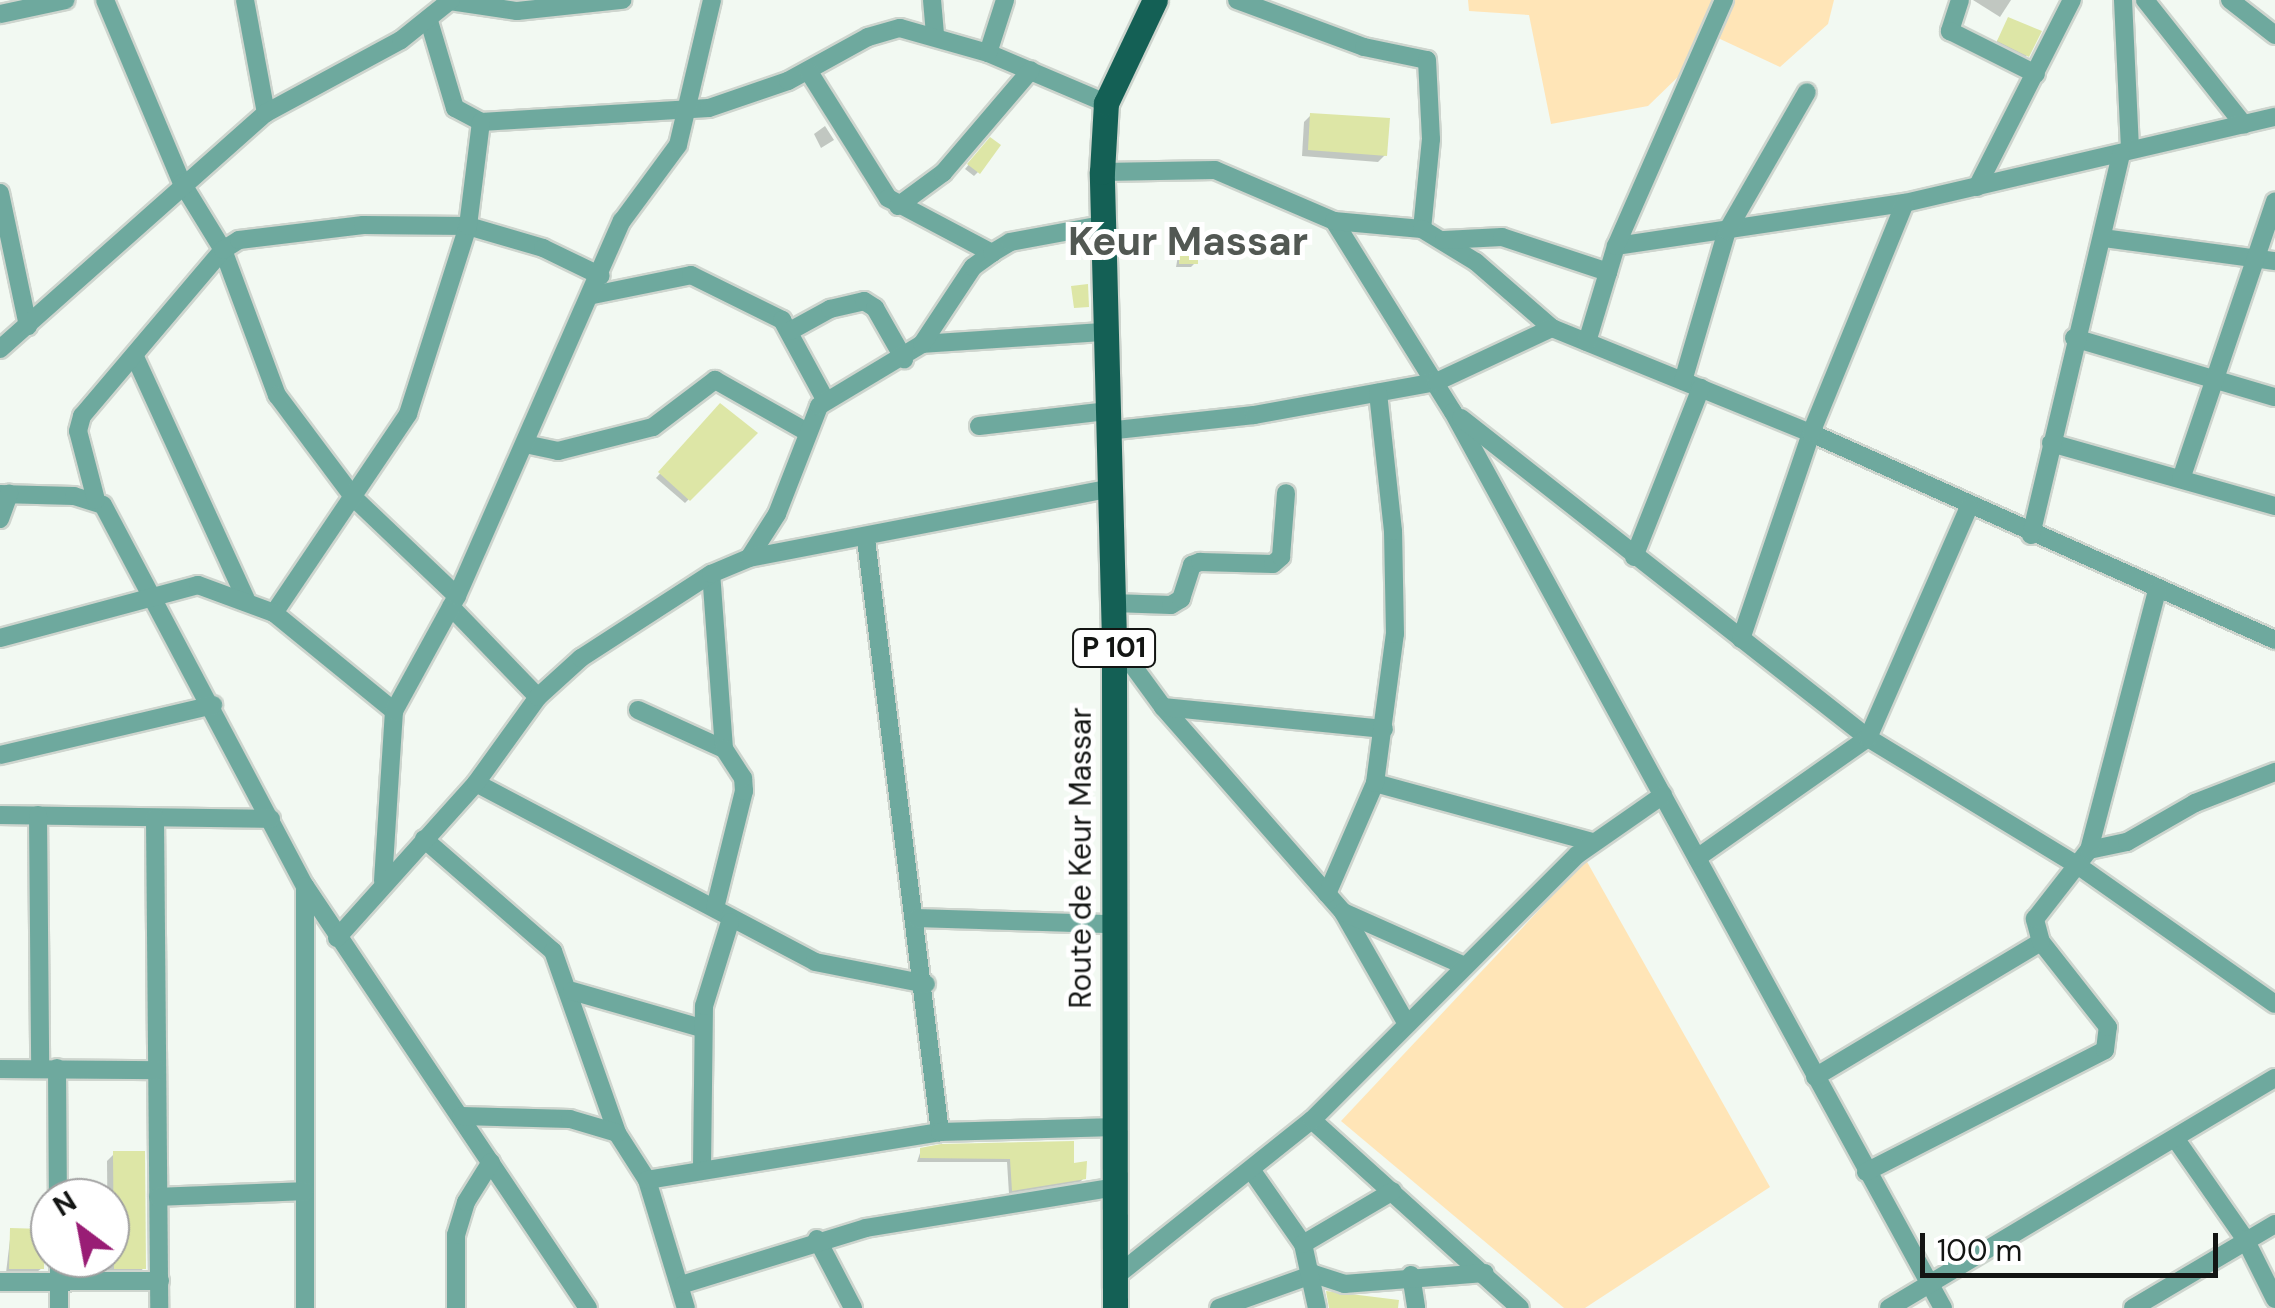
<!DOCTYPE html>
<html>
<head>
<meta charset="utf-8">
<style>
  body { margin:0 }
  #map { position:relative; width:2275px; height:1308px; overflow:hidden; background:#f2f9f2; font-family:"DM Sans",sans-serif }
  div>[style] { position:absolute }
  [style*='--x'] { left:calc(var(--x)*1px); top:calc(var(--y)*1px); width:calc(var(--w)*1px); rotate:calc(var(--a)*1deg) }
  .green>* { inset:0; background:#ffe5b7 }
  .shadow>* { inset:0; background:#0003 }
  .building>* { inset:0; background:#dde6a6 }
  .roads { filter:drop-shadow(2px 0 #ced5ce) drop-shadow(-2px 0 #ced5ce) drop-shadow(0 2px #ced5ce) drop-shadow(0 -2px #ced5ce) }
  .minor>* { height:18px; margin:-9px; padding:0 9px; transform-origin:9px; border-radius:9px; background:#6ea99e }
  .primary>* { height:25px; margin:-12.5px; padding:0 12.5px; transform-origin:12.5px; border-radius:12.5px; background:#146055 }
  span { translate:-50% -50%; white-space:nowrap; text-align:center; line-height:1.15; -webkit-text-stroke:10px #fff; paint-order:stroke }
  .shield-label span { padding:2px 8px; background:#fff; border:2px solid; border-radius:8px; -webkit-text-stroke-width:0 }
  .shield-label { font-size:28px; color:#131513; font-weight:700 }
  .street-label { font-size:30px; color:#131513 }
  .district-label { font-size:40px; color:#525853; font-weight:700 }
  .north { position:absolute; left:30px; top:1178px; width:100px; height:100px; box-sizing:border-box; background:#fff; border:2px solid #a1a1a1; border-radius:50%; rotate:328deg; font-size:28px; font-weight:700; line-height:40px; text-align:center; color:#131513 }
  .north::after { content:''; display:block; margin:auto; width:35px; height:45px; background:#991d75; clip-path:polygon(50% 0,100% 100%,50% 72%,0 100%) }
  .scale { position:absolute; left:1920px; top:1233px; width:298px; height:45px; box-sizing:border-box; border:5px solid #131513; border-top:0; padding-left:12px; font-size:30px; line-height:35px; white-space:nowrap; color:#131513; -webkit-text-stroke:8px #fff; paint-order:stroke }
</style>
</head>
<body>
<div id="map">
  <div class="green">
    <div style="clip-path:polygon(1468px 0,1834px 0,1828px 24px,1780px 67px,1718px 38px,1648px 106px,1551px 124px,1529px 15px,1469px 11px)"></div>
    <div style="clip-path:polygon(1586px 860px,1770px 1187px,1585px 1308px,1564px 1308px,1341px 1121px)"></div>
  </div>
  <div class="shadow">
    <div style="clip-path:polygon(1973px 0,2011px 0,2000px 17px)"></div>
    <div style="clip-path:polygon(2009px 20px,2027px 55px,2023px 59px,1995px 45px)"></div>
    <div style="clip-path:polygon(1311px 115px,1385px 155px,1378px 162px,1302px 156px,1304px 122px)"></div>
    <div style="clip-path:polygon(825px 126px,834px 140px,821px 148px,814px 134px)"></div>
    <div style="clip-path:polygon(990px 140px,978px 172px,974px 176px,965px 169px)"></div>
    <div style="clip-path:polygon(1180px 245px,1195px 263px,1191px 267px,1176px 267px)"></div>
    <div style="clip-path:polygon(721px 406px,754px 433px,685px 503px,656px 478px)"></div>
    <div style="clip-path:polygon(1071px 1143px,1072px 1166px,1084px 1178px,1080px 1182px,1009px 1194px,1007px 1162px,917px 1162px,921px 1150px)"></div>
    <div style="clip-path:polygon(114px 1154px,144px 1268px,137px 1274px,108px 1275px,107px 1161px)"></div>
    <div style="clip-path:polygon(11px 1231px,42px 1268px,37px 1272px,6px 1273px)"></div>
  </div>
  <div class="building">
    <div style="clip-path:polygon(2008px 17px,2042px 31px,2029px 57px,1997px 41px)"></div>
    <div style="clip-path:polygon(1310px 113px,1390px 118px,1387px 156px,1308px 150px)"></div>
    <div style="clip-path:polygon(990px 137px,1001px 145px,980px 174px,967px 164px)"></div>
    <div style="clip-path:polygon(1179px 243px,1198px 243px,1198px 264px,1179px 264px)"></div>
    <div style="clip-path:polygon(1088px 284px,1089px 307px,1074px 308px,1071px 286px)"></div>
    <div style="clip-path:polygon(720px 403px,758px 433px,690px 501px,658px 472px)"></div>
    <div style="clip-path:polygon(1074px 1141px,1074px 1163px,1087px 1161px,1086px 1179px,1012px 1191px,1010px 1159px,920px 1158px,920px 1148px,941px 1144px)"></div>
    <div style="clip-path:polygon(113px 1151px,145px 1151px,146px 1269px,114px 1269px)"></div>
    <div style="clip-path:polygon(10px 1228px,45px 1229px,44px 1269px,9px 1269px)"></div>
    <div style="clip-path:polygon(1326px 1291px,1399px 1300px,1398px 1308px,1329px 1308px)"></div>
  </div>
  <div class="roads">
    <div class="minor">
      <div style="--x:105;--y:0;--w:199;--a:67.2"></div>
      <div style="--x:182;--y:183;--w:79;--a:58.5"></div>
      <div style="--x:223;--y:250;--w:155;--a:69.6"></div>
      <div style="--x:277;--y:395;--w:129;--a:53.2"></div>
      <div style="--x:354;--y:498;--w:142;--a:43.6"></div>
      <div style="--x:245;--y:0;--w:115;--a:79.5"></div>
      <div style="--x:932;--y:0;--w:37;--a:85"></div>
      <div style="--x:1237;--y:0;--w:135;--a:20.3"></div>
      <div style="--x:1364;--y:47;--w:64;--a:11.7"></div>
      <div style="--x:1427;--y:60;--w:79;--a:87.1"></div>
      <div style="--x:1431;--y:139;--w:90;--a:95.7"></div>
      <div style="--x:1960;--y:0;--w:33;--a:108"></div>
      <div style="--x:1950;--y:31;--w:96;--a:26.6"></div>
      <div style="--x:2123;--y:0;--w:149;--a:87.3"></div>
      <div style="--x:2145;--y:0;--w:159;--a:51.6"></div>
      <div style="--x:2230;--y:0;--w:57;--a:37.9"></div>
      <div style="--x:450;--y:1;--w:68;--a:8.5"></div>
      <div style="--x:517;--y:11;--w:106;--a:-6"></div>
      <div style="--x:0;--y:14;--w:67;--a:-12"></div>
      <div style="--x:429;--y:21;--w:91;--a:73.4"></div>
      <div style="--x:455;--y:108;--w:30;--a:28"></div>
      <div style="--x:481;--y:122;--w:228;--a:-3.5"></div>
      <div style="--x:709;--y:108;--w:83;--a:-18.9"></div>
      <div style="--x:788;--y:81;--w:91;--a:-28.8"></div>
      <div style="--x:868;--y:37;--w:33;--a:-16"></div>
      <div style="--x:900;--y:28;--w:91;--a:15.9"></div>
      <div style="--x:988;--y:53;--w:128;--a:23"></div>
      <div style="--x:988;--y:53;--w:56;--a:-72.2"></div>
      <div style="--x:809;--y:72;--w:149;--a:57.9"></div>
      <div style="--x:888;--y:198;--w:118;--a:27.9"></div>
      <div style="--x:1102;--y:172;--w:113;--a:-1"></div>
      <div style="--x:1215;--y:170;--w:129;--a:23.2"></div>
      <div style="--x:1334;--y:221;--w:225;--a:58.1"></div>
      <div style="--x:1453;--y:412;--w:1021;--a:61.33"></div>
      <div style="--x:1977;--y:187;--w:210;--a:-63.1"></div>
      <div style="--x:0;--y:193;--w:136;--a:78.1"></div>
      <div style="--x:898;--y:206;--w:56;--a:-36.3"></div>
      <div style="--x:943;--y:173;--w:135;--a:-49.5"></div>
      <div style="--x:1334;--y:221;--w:88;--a:5.2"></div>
      <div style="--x:1422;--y:229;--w:63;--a:31.4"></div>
      <div style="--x:1476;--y:262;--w:101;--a:41"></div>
      <div style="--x:1552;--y:328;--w:279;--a:22.1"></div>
      <div style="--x:1811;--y:433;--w:508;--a:24.04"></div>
      <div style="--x:2104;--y:238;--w:173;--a:7.7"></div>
      <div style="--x:1444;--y:240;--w:58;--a:-3"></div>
      <div style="--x:1502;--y:237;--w:112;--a:18.3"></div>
      <div style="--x:1616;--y:246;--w:292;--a:-8.5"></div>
      <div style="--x:1905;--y:203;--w:380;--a:-13.1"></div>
      <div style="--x:593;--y:295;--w:100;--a:-11.5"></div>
      <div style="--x:691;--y:275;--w:102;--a:26.3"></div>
      <div style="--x:782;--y:320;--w:92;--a:61.5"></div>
      <div style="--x:790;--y:331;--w:46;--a:-28.8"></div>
      <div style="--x:830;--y:309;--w:35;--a:-13"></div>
      <div style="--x:864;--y:301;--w:13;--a:32"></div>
      <div style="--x:875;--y:308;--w:59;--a:60.4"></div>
      <div style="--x:2074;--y:338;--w:209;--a:16.4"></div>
      <div style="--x:1587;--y:342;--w:100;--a:-73.2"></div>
      <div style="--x:1616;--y:246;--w:269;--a:-66.3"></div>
      <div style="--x:922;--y:344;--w:183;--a:-3.8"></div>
      <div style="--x:0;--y:349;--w:356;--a:-41.6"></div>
      <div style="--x:266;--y:113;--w:153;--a:-28.4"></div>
      <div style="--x:401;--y:40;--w:64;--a:-38.7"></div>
      <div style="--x:135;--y:357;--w:266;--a:65.4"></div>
      <div style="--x:1683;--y:381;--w:156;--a:-73.7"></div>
      <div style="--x:1727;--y:231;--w:160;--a:-60.1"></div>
      <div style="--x:1461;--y:418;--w:518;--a:38.18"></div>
      <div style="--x:1868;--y:738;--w:248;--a:31.3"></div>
      <div style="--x:2080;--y:867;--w:238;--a:35.1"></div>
      <div style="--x:979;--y:426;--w:128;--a:-6.7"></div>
      <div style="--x:1107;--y:431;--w:148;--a:-6.2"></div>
      <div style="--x:1254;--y:415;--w:185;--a:-10.3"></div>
      <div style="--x:1436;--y:382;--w:128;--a:-25"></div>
      <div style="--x:2051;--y:443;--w:233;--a:15.7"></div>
      <div style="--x:525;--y:444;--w:34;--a:12"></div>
      <div style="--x:558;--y:451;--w:98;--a:-14.2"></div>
      <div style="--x:653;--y:427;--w:78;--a:-37.2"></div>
      <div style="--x:715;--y:380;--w:106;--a:29.5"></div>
      <div style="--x:2181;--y:479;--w:293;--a:-71.3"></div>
      <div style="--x:0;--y:494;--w:74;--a:1.5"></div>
      <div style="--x:74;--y:496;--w:30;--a:17"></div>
      <div style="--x:103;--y:505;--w:431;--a:62.1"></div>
      <div style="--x:305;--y:886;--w:508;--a:56.15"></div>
      <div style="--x:96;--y:500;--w:71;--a:-104.6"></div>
      <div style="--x:78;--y:431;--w:16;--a:-75"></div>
      <div style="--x:82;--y:416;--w:218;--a:-49.7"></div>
      <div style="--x:223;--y:250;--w:19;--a:-32"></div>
      <div style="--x:239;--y:240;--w:125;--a:-6.9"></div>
      <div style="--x:363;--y:225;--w:105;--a:0.5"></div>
      <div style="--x:468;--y:226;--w:78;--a:16.3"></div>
      <div style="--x:543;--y:248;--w:64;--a:25.8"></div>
      <div style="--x:0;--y:519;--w:27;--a:-70"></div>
      <div style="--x:2031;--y:535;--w:392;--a:-76.7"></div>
      <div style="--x:866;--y:539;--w:598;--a:82.89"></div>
      <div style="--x:1634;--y:557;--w:182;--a:-68.4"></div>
      <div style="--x:749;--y:558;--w:52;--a:-57.5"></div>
      <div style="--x:777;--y:514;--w:116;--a:-68.7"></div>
      <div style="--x:819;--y:406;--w:120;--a:-31"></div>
      <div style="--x:922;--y:344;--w:92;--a:-56.5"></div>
      <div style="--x:973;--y:267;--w:24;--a:-36"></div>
      <div style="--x:992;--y:253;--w:21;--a:-31"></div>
      <div style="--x:1010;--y:242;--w:95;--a:-10.4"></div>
      <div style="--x:1113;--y:603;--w:58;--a:2"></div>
      <div style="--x:1171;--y:605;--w:12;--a:-31"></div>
      <div style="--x:1181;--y:599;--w:36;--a:-72"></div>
      <div style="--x:1192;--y:565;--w:9;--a:-21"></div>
      <div style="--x:1200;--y:562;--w:73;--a:1.6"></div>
      <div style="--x:1273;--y:564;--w:11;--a:-41"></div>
      <div style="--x:1281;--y:557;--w:64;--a:-85.5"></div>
      <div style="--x:451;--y:607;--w:125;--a:46"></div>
      <div style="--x:274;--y:613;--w:240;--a:-56"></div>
      <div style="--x:408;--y:414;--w:197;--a:-72.3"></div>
      <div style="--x:468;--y:226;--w:105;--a:-82.9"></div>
      <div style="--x:0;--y:638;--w:205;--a:-15"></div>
      <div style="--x:198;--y:585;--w:81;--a:20.2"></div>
      <div style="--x:274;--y:613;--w:155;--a:39.2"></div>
      <div style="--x:1741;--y:639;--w:218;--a:-71.2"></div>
      <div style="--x:1811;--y:433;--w:248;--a:-67.8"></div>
      <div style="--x:1114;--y:640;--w:83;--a:53.8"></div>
      <div style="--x:1163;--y:707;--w:273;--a:48.7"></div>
      <div style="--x:1343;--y:912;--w:129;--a:60.3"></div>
      <div style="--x:1163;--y:707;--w:222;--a:5.7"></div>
      <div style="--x:638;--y:710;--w:94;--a:24.4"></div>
      <div style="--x:724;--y:749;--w:175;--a:-94.2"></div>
      <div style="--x:0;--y:755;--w:219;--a:-13.2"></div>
      <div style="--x:476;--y:783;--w:383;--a:27.8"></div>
      <div style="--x:815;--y:962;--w:113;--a:11.2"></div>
      <div style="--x:1375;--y:783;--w:225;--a:15.2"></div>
      <div style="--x:0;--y:815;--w:271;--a:0.8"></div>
      <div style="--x:38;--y:815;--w:254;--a:89.5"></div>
      <div style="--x:155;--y:818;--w:490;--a:89.5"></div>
      <div style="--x:424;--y:839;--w:171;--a:41"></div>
      <div style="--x:553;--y:951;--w:193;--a:70.6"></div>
      <div style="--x:617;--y:1133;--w:56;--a:57.4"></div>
      <div style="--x:647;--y:1180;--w:134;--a:73.1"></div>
      <div style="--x:2089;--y:850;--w:39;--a:-12"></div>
      <div style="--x:2127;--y:842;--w:78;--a:-29.8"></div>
      <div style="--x:2195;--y:803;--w:86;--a:-21.2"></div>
      <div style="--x:1697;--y:858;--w:209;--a:-35.1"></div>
      <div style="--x:1868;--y:738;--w:252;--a:-66.4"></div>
      <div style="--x:383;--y:881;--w:170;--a:-86.3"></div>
      <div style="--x:394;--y:711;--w:131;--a:-61.3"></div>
      <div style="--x:457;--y:596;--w:410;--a:-66.3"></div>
      <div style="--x:622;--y:221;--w:94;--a:-53.6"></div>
      <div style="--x:678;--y:145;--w:149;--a:-76.8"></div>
      <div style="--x:305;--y:886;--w:422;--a:90"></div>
      <div style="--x:1327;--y:894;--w:121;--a:-66.6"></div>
      <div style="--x:1375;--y:783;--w:150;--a:-82.4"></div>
      <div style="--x:1395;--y:634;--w:103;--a:-91.1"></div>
      <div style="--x:1393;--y:531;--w:139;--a:-96.2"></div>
      <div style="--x:715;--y:908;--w:121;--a:-76.1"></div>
      <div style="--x:744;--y:791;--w:13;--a:-94"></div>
      <div style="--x:743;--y:778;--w:35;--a:-123"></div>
      <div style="--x:1343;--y:912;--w:133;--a:23.9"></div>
      <div style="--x:917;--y:918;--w:196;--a:1.8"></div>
      <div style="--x:337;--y:938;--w:208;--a:-48.1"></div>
      <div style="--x:476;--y:783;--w:106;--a:-54.2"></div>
      <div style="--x:538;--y:697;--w:58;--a:-42.2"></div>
      <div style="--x:581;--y:658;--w:155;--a:-32.9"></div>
      <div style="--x:711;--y:574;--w:41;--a:-22.8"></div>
      <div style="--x:749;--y:558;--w:367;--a:-10.9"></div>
      <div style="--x:572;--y:991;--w:134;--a:16"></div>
      <div style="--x:57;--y:1068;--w:130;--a:89.6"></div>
      <div style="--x:0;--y:1069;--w:157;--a:0.4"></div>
      <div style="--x:1815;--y:1077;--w:263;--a:-30.9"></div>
      <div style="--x:461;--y:1116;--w:109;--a:1.6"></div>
      <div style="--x:570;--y:1119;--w:49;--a:16.6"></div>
      <div style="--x:1312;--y:1120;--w:280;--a:42.1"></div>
      <div style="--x:2177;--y:1141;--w:119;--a:55.2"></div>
      <div style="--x:2245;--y:1239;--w:67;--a:63.4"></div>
      <div style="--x:702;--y:1167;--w:161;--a:-89.3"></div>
      <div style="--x:704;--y:1006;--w:88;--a:-72.8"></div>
      <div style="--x:1252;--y:1171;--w:89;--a:55.1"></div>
      <div style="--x:1866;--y:1172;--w:268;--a:-27"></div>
      <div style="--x:2105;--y:1050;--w:23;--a:-83"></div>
      <div style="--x:2108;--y:1027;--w:108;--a:-128.2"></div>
      <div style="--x:2041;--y:942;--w:24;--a:-105"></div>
      <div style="--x:2035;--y:919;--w:88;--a:-52"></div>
      <div style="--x:2089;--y:850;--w:269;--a:-75.3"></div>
      <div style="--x:647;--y:1180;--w:297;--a:-9.3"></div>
      <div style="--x:940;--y:1132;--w:176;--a:-1.6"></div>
      <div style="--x:158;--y:1197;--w:147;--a:-2.3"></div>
      <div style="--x:817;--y:1239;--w:78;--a:62.4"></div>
      <div style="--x:59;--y:1258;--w:50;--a:90"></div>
      <div style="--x:1411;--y:1275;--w:33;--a:81"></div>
      <div style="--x:1115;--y:1277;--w:252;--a:-38.6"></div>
      <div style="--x:1312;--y:1120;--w:375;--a:-45"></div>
      <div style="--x:1577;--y:855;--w:105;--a:-34.9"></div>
      <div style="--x:0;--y:1282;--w:160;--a:-0.4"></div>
      <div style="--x:684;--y:1284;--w:190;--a:-17.1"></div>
      <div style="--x:866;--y:1228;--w:253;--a:-9.3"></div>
      <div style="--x:456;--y:1308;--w:73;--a:-90"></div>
      <div style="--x:456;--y:1235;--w:34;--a:-73"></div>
      <div style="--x:466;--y:1202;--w:47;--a:-58"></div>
      <div style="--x:1219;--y:1308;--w:101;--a:-19.7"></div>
      <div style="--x:1314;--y:1274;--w:32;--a:18"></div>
      <div style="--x:1344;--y:1284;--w:141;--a:-4.5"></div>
      <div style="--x:1317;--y:1308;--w:66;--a:-102.3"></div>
      <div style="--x:1303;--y:1244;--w:104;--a:-30.5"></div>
      <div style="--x:1889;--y:1308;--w:449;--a:-30.8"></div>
      <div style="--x:2133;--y:1308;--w:165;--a:-30.6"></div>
    </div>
    <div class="primary">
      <div style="--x:1115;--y:1308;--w:668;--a:-90.09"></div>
      <div style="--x:1114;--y:640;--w:468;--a:-91.5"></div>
      <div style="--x:1102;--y:172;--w:69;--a:-86.7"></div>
      <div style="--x:1106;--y:103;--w:114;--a:-64.6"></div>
    </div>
  </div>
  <div class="shield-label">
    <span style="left:1114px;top:648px">P 101</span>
  </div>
  <div class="street-label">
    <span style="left:1081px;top:858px;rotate:-90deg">Route de Keur Massar</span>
  </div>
  <div class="district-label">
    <span style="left:1188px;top:241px">Keur Massar</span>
  </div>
  <div class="north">N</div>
  <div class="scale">100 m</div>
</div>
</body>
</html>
